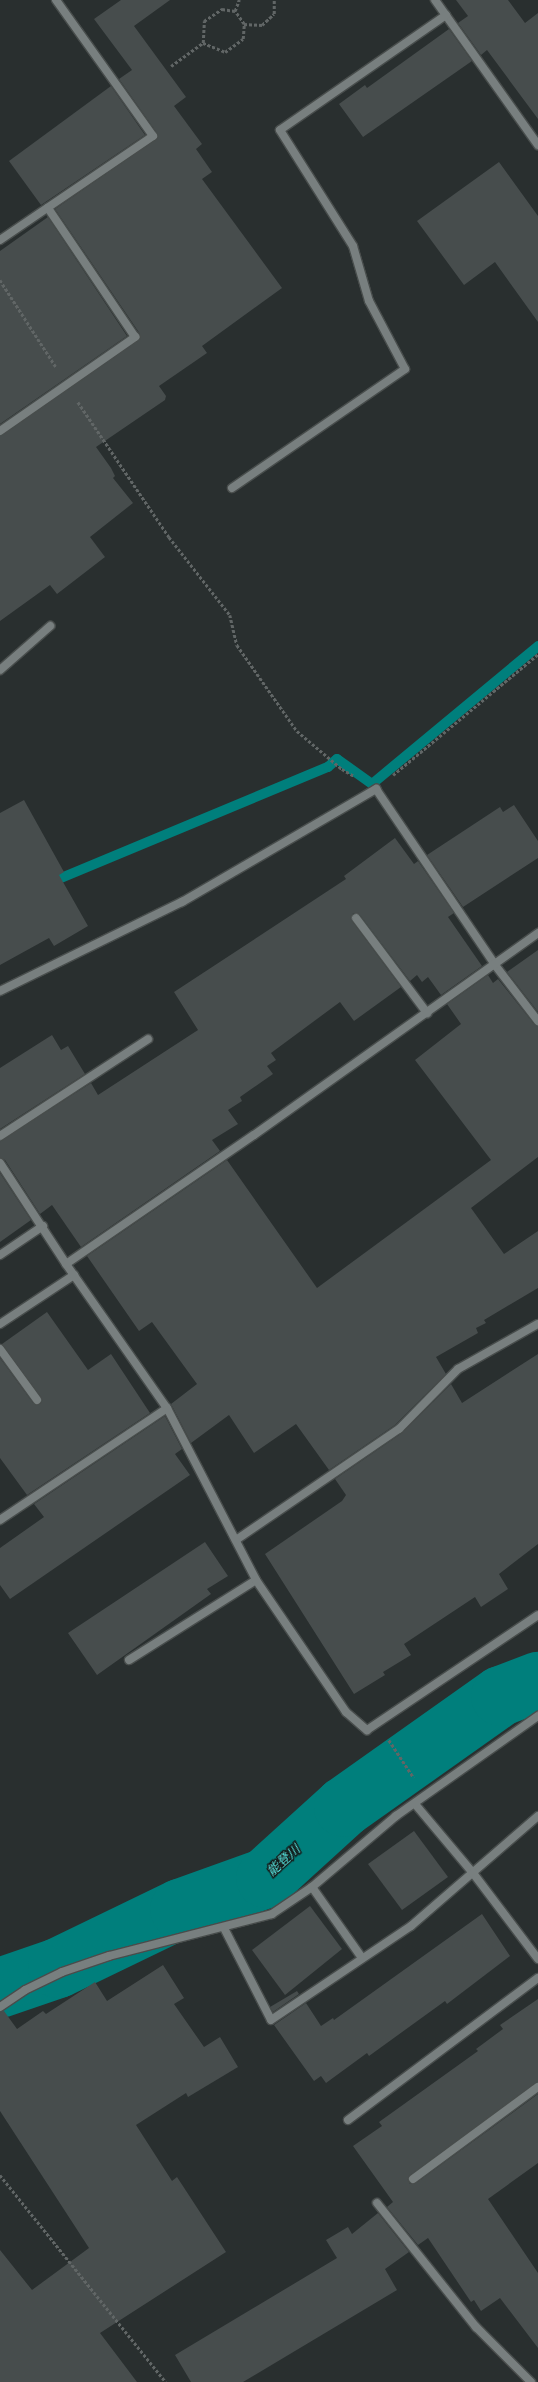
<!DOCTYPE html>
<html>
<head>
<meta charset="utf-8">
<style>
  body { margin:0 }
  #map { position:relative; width:538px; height:2382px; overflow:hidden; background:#292f2f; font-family:Bitter,"Noto Sans JP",serif }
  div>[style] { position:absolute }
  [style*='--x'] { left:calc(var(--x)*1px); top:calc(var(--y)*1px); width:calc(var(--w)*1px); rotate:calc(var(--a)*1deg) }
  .stream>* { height:10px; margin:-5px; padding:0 5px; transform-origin:5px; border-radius:5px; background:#007f7c }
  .river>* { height:60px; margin:-30px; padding:0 30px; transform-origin:30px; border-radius:30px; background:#007f7c }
  .building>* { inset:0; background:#474d4d }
  .path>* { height:2.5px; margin-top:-1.25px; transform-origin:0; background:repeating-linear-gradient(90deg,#616666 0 3px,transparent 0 5px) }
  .roads { filter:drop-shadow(1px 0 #484d4c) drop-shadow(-1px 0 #484d4c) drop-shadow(0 1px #484d4c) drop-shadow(0 -1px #484d4c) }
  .service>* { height:8px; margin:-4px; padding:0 4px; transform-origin:4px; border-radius:4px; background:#787f7f }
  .minor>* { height:8px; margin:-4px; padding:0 4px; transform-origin:4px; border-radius:4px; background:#787f7f }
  span { translate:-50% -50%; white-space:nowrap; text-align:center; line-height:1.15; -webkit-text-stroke:3px #141716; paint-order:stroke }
  .water-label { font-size:13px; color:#56e7e2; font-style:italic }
</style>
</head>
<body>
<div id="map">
  <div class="stream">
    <div style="--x:49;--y:883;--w:302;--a:-22.6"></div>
    <div style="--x:328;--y:767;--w:12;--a:-42"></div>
    <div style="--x:337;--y:759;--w:43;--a:35.5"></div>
    <div style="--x:372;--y:784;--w:216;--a:-39.7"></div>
  </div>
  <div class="river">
    <div style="--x:0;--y:1988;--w:61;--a:-19"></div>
    <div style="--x:58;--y:1968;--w:136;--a:-25.8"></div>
    <div style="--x:180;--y:1909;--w:91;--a:-19.8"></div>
    <div style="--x:266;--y:1878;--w:105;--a:-42.3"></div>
    <div style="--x:344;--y:1807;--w:192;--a:-35.3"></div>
    <div style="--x:501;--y:1696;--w:40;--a:-21"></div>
  </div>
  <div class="building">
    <div style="clip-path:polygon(121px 0,170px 0,134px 26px,186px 97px,174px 106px,202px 144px,196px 149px,212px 172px,202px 179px,282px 288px,202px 346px,207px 353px,159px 386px,166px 396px,165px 400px,96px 447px,111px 468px,115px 476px,113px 478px,133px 503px,90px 537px,105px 557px,57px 594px,50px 585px,0 621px,0 436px,140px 339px,140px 334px,55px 209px,158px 138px,157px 133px,119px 79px,132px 70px,94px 19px)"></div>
    <div style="clip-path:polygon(456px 0,508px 0,525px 23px,538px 13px,538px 119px,487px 50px,481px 55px,458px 23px,468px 16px)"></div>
    <div style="clip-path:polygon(449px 29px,472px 61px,363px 137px,339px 104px,365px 85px,367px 88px)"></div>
    <div style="clip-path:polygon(111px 86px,145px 135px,41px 205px,9px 161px)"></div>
    <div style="clip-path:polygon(499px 162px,538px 216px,538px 322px,495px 262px,464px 285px,417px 221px)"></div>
    <div style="clip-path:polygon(48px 217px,127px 336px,0 424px,0 251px)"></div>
    <div style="clip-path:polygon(24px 800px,64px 872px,59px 875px,88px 926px,54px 946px,49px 938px,0 965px,0 813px)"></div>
    <div style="clip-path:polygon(514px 805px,538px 841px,538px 858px,463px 907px,427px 855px,500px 807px,503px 812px)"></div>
    <div style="clip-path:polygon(395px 838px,414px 864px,418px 861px,454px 913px,448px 917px,482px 966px,441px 995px,428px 977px,422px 982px,417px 975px,410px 981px,360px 915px,353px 913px,352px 921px,401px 987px,354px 1021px,340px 1002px,271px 1053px,276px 1060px,267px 1066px,273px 1074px,240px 1097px,242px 1101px,228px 1110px,238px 1124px,212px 1140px,220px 1151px,81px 1247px,52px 1205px,40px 1214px,5px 1160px,0 1158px,0 1141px,91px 1083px,98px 1095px,198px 1030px,174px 992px,346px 879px,344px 876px)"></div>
    <div style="clip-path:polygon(538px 950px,538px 1012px,507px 972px)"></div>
    <div style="clip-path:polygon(488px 975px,493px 983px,498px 979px,534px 1024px,538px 1026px,538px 1157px,471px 1208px,504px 1254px,538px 1231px,538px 1288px,484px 1320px,486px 1323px,476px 1328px,478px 1333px,436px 1357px,446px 1374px,395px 1425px,329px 1470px,296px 1424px,254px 1453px,229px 1415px,191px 1443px,171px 1404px,197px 1384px,152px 1322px,139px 1331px,87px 1256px,227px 1160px,317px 1288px,491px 1160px,415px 1060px,461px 1024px,447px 1004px)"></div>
    <div style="clip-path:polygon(52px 1035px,61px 1050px,68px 1046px,85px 1074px,0 1129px,0 1068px)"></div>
    <div style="clip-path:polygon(0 1173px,31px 1220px,0 1242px)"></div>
    <div style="clip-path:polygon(47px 1312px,88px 1370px,111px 1354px,150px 1413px,27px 1495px,0 1458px,0 1358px,33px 1403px,41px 1404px,41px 1397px,2px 1344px)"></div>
    <div style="clip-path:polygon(538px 1354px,538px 1544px,499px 1574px,508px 1589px,481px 1607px,475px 1597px,404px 1644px,411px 1655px,383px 1672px,385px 1675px,354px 1694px,265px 1554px,342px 1501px,346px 1495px,335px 1479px,402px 1433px,451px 1384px,462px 1403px)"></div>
    <div style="clip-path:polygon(165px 1416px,182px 1449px,175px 1454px,190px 1475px,10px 1599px,0 1585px,0 1548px,44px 1517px,34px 1504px)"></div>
    <div style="clip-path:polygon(205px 1542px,228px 1576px,207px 1589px,211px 1594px,97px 1675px,68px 1633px)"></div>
    <div style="clip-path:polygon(414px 1831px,448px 1877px,402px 1910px,368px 1864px)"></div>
    <div style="clip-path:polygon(310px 1906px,342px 1949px,285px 1995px,252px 1950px)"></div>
    <div style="clip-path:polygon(482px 1914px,510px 1956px,447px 2004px,445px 2001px,369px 2056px,367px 2053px,326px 2083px,321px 2076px,314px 2081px,274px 2025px,306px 2003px,321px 2026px,333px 2018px,334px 2020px)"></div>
    <div style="clip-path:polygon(163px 1965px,184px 1998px,174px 2004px,204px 2047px,220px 2037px,238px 2067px,188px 2097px,186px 2093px,136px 2125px,172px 2181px,177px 2177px,226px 2252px,100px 2333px,137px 2382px,0 2382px,0 2250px,32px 2290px,89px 2248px,0 2111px,0 2012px,4px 2011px,17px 2029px,43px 2011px,46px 2014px,95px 1982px,107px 2001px)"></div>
    <div style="clip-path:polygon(297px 1991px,299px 1994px,273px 2012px,270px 2007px)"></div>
    <div style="clip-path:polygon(538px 1999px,538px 2082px,410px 2175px,408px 2179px,410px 2184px,416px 2183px,538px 2094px,538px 2163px,488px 2199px,538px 2273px,538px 2348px,500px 2298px,481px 2311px,474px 2300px,471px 2302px,428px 2238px,418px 2245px,387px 2207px,393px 2202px,353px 2146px,382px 2126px,379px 2122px,478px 2051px,476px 2049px,503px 2029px,500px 2025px)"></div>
    <div style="clip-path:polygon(378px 2213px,409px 2252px,385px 2269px,397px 2290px,243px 2382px,191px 2382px,175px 2355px,337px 2258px,326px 2240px,348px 2227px,352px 2234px)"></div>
  </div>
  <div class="path">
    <div style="--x:244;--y:24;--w:18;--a:3"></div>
    <div style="--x:262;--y:25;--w:16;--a:-43"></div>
    <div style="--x:274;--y:14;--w:14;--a:-90"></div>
    <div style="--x:203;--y:43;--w:22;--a:-87"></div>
    <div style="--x:204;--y:21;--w:22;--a:-34"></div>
    <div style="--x:222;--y:9;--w:13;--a:9"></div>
    <div style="--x:171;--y:66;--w:39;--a:-36"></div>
    <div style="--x:203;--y:43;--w:24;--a:22"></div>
    <div style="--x:225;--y:52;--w:22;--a:-36"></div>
    <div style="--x:243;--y:39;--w:15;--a:-86"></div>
    <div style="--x:244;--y:24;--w:16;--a:-125"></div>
    <div style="--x:235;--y:11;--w:12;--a:-70"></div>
    <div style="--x:0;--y:280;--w:103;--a:57.2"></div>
    <div style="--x:78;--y:402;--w:163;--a:56"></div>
    <div style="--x:169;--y:537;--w:99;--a:52"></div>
    <div style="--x:230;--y:615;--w:31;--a:77"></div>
    <div style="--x:237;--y:645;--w:105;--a:55.1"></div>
    <div style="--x:297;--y:731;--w:59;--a:40.2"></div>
    <div style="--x:342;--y:769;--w:14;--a:30"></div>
    <div style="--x:393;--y:775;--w:189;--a:-39.8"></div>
    <div style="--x:389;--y:1740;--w:45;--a:56.7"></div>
    <div style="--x:0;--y:2175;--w:265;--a:51.3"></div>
  </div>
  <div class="roads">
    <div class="service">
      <div style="--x:0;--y:240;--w:185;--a:-34.2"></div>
      <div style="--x:153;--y:136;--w:167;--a:-125.5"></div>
      <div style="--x:0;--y:431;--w:165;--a:-34.8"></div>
      <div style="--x:135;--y:337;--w:156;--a:-124"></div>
      <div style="--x:0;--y:670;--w:67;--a:-41.3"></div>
      <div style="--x:356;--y:918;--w:119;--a:53.2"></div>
      <div style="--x:0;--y:991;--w:203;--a:-26.1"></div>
      <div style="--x:182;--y:902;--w:225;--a:-30.2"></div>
      <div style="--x:0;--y:1136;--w:177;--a:-33.2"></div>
      <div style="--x:0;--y:1255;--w:52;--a:-34"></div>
      <div style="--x:0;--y:1324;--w:89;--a:-33.5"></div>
      <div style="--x:0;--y:1349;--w:63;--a:54"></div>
      <div style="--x:236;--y:1540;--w:197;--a:-34.3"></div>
      <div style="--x:399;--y:1429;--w:84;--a:-45.5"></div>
      <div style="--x:458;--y:1369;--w:92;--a:-29.4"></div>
      <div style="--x:129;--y:1660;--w:150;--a:-32.2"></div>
      <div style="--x:312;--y:1887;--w:87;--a:54.8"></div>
      <div style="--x:224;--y:1928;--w:103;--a:62.9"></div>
      <div style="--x:271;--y:2020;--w:169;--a:-33.9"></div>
      <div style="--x:411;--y:1926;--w:168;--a:-40.9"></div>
      <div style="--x:348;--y:2120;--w:237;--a:-36.8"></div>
      <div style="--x:413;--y:2179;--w:155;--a:-36.4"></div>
      <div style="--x:377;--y:2203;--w:159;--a:51.4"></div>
      <div style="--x:476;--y:2327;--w:78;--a:45"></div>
    </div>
    <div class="minor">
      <div style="--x:435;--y:0;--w:178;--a:54.6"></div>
      <div style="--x:232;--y:488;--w:210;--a:-34.5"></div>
      <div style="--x:405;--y:369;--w:77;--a:-117.9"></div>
      <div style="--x:369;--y:301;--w:57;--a:-106.2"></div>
      <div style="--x:353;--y:246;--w:137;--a:-122.2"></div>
      <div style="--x:280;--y:130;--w:202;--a:-34.7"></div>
      <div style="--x:376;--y:789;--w:212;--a:55.9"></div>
      <div style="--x:495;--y:965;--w:71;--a:52.5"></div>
      <div style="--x:0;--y:1163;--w:121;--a:56.8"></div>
      <div style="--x:66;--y:1264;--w:176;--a:55"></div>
      <div style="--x:167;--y:1408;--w:194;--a:62.6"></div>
      <div style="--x:256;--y:1580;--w:160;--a:55.7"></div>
      <div style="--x:346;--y:1712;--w:28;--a:41"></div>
      <div style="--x:367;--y:1730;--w:206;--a:-33.9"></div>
      <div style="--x:66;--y:1264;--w:228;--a:-34.5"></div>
      <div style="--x:254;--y:1135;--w:349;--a:-35.4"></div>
      <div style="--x:0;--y:1520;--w:201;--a:-33.8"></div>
      <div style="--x:415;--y:1804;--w:90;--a:50"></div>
      <div style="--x:473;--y:1873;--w:108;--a:52.9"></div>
      <div style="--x:0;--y:2007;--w:30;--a:-34"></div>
      <div style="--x:25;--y:1990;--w:41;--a:-25.9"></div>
      <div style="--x:62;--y:1972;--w:50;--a:-18.8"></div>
      <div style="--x:109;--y:1956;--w:168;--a:-14.4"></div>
      <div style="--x:272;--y:1914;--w:48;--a:-34"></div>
      <div style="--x:312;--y:1887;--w:110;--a:-40.2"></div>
      <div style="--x:396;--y:1816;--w:174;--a:-35.2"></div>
    </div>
  </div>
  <div class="water-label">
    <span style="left:284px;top:1861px;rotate:-42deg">能登川</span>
  </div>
</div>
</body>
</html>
